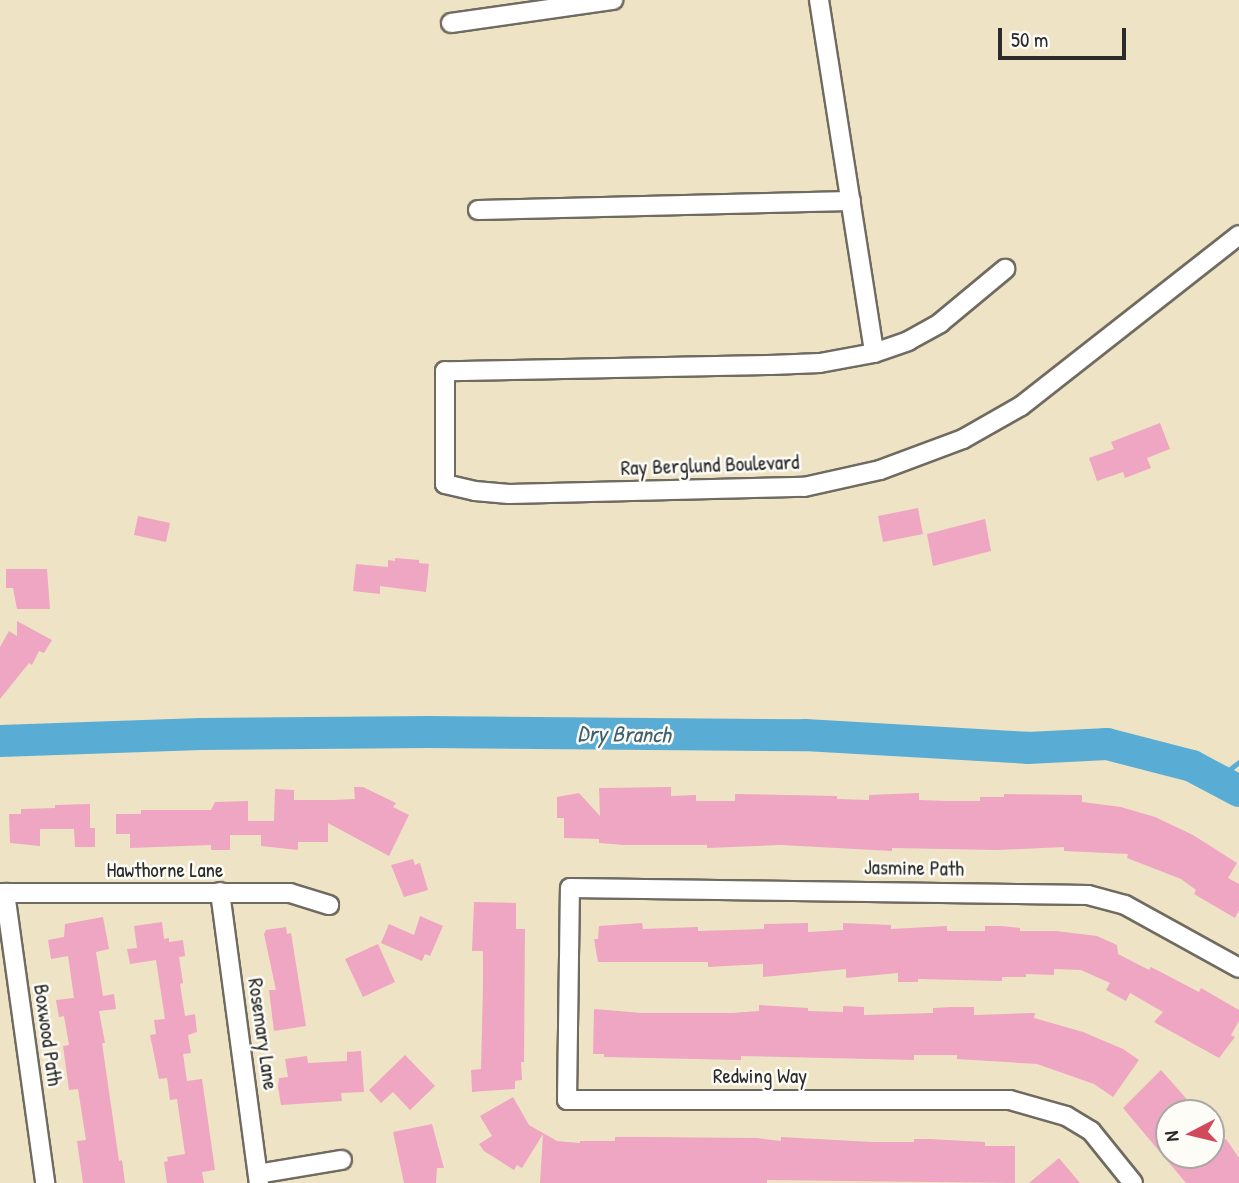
<!DOCTYPE html>
<html>
<head>
<meta charset="utf-8">
<style>
  body { margin:0 }
  #map { position:relative; width:1239px; height:1183px; overflow:hidden; background:#efe3c5; font-family:"Patrick Hand",sans-serif }
  div>[style] { position:absolute }
  [style*='--x'] { left:calc(var(--x)*1px); top:calc(var(--y)*1px); width:calc(var(--w)*1px); rotate:calc(var(--a)*1deg) }
  .stream>* { height:5px; margin:-2.5px; padding:0 2.5px; transform-origin:2.5px; border-radius:2.5px; background:#59add5 }
  .river>* { height:32px; margin:-16px; padding:0 16px; transform-origin:16px; border-radius:16px; background:#59add5 }
  .building>* { inset:0; background:#eea6c3 }
  .roads { filter:drop-shadow(2px 0 #706b61) drop-shadow(-2px 0 #706b61) drop-shadow(0 2px #706b61) drop-shadow(0 -2px #706b61) }
  .street>* { height:18px; margin:-9px; padding:0 9px; transform-origin:9px; border-radius:9px; background:#fff }
  span { translate:-50% -50%; white-space:nowrap; text-align:center; line-height:1.15; -webkit-text-stroke:5px #fdfcf7; paint-order:stroke }
  .street-label { font-size:21px; color:#2b2b2b }
  .water-label { font-size:23px; color:#3d5f6f; font-style:italic }
  .north { position:absolute; left:1155px; top:1099px; width:70px; height:70px; box-sizing:border-box; background:#fdfcf7; border:2px solid #a9a8a5; border-radius:50%; rotate:263deg; font-size:19px; font-weight:700; line-height:28px; text-align:center; color:#2b2b2b }
  .north::after { content:''; display:block; margin:auto; width:24px; height:32px; background:#d1495b; clip-path:polygon(50% 0,100% 100%,50% 72%,0 100%) }
  .scale { position:absolute; left:998px; top:28px; width:128px; height:32px; box-sizing:border-box; border:4px solid #2b2b2b; border-top:0; padding-left:9px; font-size:21px; line-height:24px; white-space:nowrap; color:#2b2b2b; -webkit-text-stroke:5px #fdfcf7; paint-order:stroke }
</style>
</head>
<body>
<div id="map">
  <div class="stream">
    <div style="--x:1216;--y:780;--w:29;--a:-38"></div>
  </div>
  <div class="river">
    <div style="--x:0;--y:741;--w:201;--a:-2"></div>
    <div style="--x:201;--y:734;--w:228;--a:-0.5"></div>
    <div style="--x:429;--y:732;--w:376;--a:0.5"></div>
    <div style="--x:805;--y:735;--w:223;--a:3.3"></div>
    <div style="--x:1028;--y:748;--w:79;--a:-2.9"></div>
    <div style="--x:1107;--y:744;--w:88;--a:14.5"></div>
    <div style="--x:1192;--y:766;--w:53;--a:28"></div>
  </div>
  <div class="building">
    <div style="clip-path:polygon(1160px 423px,1170px 449px,1147px 458px,1151px 468px,1125px 478px,1123px 472px,1097px 481px,1089px 458px,1114px 449px,1111px 442px)"></div>
    <div style="clip-path:polygon(918px 508px,923px 534px,883px 542px,878px 516px)"></div>
    <div style="clip-path:polygon(138px 516px,170px 523px,166px 542px,134px 535px)"></div>
    <div style="clip-path:polygon(985px 519px,991px 551px,933px 566px,927px 534px)"></div>
    <div style="clip-path:polygon(395px 558px,419px 560px,419px 563px,429px 564px,426px 592px,380px 586px,380px 594px,353px 591px,356px 564px,388px 567px,388px 560px,395px 561px)"></div>
    <div style="clip-path:polygon(6px 569px,47px 569px,50px 609px,17px 609px,13px 588px,6px 588px)"></div>
    <div style="clip-path:polygon(17px 621px,52px 640px,44px 653px,39px 651px,32px 665px,29px 663px,0 699px,0 647px,9px 631px,17px 636px)"></div>
    <div style="clip-path:polygon(354px 787px,363px 787px,396px 803px,393px 807px,409px 815px,389px 856px,328px 823px,328px 842px,298px 842px,298px 850px,261px 846px,261px 835px,230px 835px,230px 850px,211px 850px,211px 845px,130px 848px,130px 834px,116px 834px,116px 814px,141px 814px,141px 810px,211px 810px,215px 802px,248px 801px,248px 821px,274px 821px,275px 789px,294px 790px,294px 800px,333px 800px,355px 799px)"></div>
    <div style="clip-path:polygon(671px 787px,671px 796px,696px 795px,696px 801px,735px 801px,735px 794px,837px 796px,837px 799px,869px 800px,869px 795px,919px 793px,919px 800px,947px 801px,980px 801px,980px 797px,1004px 797px,1004px 794px,1082px 795px,1082px 802px,1121px 807px,1155px 817px,1193px 835px,1237px 863px,1228px 878px,1239px 884px,1239px 910px,1235px 918px,1194px 894px,1196px 890px,1181px 879px,1127px 858px,1128px 854px,1064px 851px,1064px 847px,997px 850px,892px 848px,892px 851px,781px 845px,707px 848px,707px 845px,624px 845px,599px 843px,599px 839px,564px 838px,564px 818px,557px 818px,557px 797px,579px 793px,600px 816px,599px 788px)"></div>
    <div style="clip-path:polygon(90px 804px,90px 828px,95px 828px,95px 847px,75px 847px,74px 829px,40px 829px,40px 846px,10px 843px,9px 814px,21px 814px,21px 809px,55px 808px,55px 805px)"></div>
    <div style="clip-path:polygon(413px 859px,415px 865px,420px 863px,428px 890px,404px 897px,391px 865px)"></div>
    <div style="clip-path:polygon(474px 902px,516px 903px,516px 929px,525px 929px,524px 1062px,521px 1062px,522px 1080px,515px 1081px,515px 1089px,472px 1092px,471px 1070px,481px 1069px,483px 986px,483px 951px,472px 951px)"></div>
    <div style="clip-path:polygon(420px 916px,443px 926px,430px 956px,425px 954px,422px 961px,381px 943px,389px 924px,414px 935px)"></div>
    <div style="clip-path:polygon(103px 917px,109px 949px,96px 952px,103px 996px,114px 994px,116px 1009px,99px 1011px,105px 1043px,102px 1043px,119px 1161px,122px 1160px,125px 1183px,83px 1183px,77px 1141px,86px 1140px,78px 1089px,69px 1090px,63px 1046px,69px 1045px,64px 1016px,59px 1017px,56px 1000px,74px 998px,68px 956px,51px 959px,48px 940px,64px 937px,65px 924px)"></div>
    <div style="clip-path:polygon(162px 922px,164px 939px,169px 938px,169px 942px,183px 940px,185px 956px,179px 957px,183px 983px,180px 984px,185px 1016px,195px 1014px,197px 1032px,188px 1035px,191px 1053px,183px 1054px,187px 1081px,202px 1079px,215px 1170px,202px 1172px,204px 1183px,167px 1183px,164px 1162px,168px 1161px,167px 1157px,185px 1154px,177px 1099px,170px 1100px,167px 1078px,159px 1079px,150px 1035px,156px 1034px,154px 1020px,165px 1019px,156px 960px,130px 964px,127px 949px,137px 948px,134px 926px)"></div>
    <div style="clip-path:polygon(642px 923px,643px 929px,698px 927px,698px 931px,764px 929px,764px 924px,808px 923px,808px 932px,843px 930px,843px 923px,891px 925px,891px 929px,947px 926px,947px 931px,985px 931px,985px 926px,1001px 926px,1020px 928px,1020px 931px,1056px 931px,1097px 936px,1117px 945px,1118px 954px,1149px 970px,1151px 967px,1199px 992px,1201px 988px,1239px 1010px,1239px 1021px,1231px 1035px,1235px 1037px,1219px 1058px,1154px 1022px,1163px 1012px,1130px 993px,1126px 1001px,1106px 990px,1110px 983px,1081px 970px,1054px 969px,1054px 975px,1026px 974px,1026px 977px,1002px 977px,1002px 981px,918px 979px,918px 982px,898px 982px,898px 973px,846px 978px,846px 969px,763px 977px,763px 964px,708px 967px,708px 962px,598px 962px,594px 939px,598px 939px,599px 926px)"></div>
    <div style="clip-path:polygon(286px 927px,287px 934px,291px 933px,306px 1026px,274px 1031px,269px 990px,276px 990px,264px 934px,266px 930px)"></div>
    <div style="clip-path:polygon(378px 944px,395px 982px,363px 997px,345px 959px)"></div>
    <div style="clip-path:polygon(759px 1005px,808px 1008px,808px 1011px,843px 1012px,843px 1006px,864px 1007px,864px 1015px,933px 1013px,933px 1008px,952px 1007px,974px 1007px,974px 1015px,1035px 1013px,1034px 1018px,1083px 1032px,1123px 1049px,1139px 1060px,1113px 1097px,1094px 1084px,1037px 1064px,957px 1059px,957px 1055px,914px 1055px,914px 1060px,741px 1056px,741px 1060px,604px 1057px,604px 1054px,593px 1054px,594px 1009px,642px 1013px,732px 1013px,759px 1011px)"></div>
    <div style="clip-path:polygon(361px 1051px,364px 1092px,341px 1093px,342px 1101px,281px 1105px,278px 1087px,279px 1078px,288px 1077px,285px 1059px,307px 1056px,308px 1063px,347px 1061px,347px 1052px)"></div>
    <div style="clip-path:polygon(405px 1055px,435px 1086px,410px 1110px,393px 1092px,381px 1103px,369px 1090px)"></div>
    <div style="clip-path:polygon(1161px 1070px,1199px 1113px,1169px 1113px,1169px 1155px,1211px 1155px,1211px 1132px,1219px 1142px,1226px 1139px,1239px 1158px,1239px 1183px,1186px 1183px,1123px 1108px)"></div>
    <div style="clip-path:polygon(513px 1097px,529px 1125px,557px 1141px,580px 1143px,580px 1141px,615px 1141px,615px 1137px,646px 1137px,757px 1138px,781px 1141px,781px 1137px,872px 1142px,914px 1142px,914px 1139px,929px 1139px,985px 1142px,985px 1146px,1015px 1146px,1015px 1183px,767px 1180px,767px 1183px,540px 1183px,543px 1134px,522px 1168px,517px 1165px,514px 1170px,484px 1151px,479px 1144px,492px 1136px,480px 1116px)"></div>
    <div style="clip-path:polygon(432px 1124px,444px 1168px,437px 1168px,436px 1183px,404px 1183px,393px 1132px)"></div>
    <div style="clip-path:polygon(1059px 1158px,1080px 1183px,1029px 1183px)"></div>
  </div>
  <div class="roads">
    <div class="street">
      <div style="--x:819;--y:0;--w:357;--a:81.1"></div>
      <div style="--x:874;--y:353;--w:36;--a:-19"></div>
      <div style="--x:908;--y:341;--w:37;--a:-29"></div>
      <div style="--x:940;--y:323;--w:85;--a:-39.7"></div>
      <div style="--x:451;--y:23;--w:164;--a:-8.1"></div>
      <div style="--x:478;--y:210;--w:373;--a:-1.4"></div>
      <div style="--x:874;--y:353;--w:55;--a:169.5"></div>
      <div style="--x:820;--y:363;--w:49;--a:177.7"></div>
      <div style="--x:771;--y:365;--w:326;--a:178.9"></div>
      <div style="--x:445;--y:371;--w:113;--a:90"></div>
      <div style="--x:445;--y:484;--w:31;--a:13"></div>
      <div style="--x:475;--y:491;--w:34;--a:5"></div>
      <div style="--x:509;--y:494;--w:295;--a:-1.4"></div>
      <div style="--x:804;--y:487;--w:78;--a:-12.6"></div>
      <div style="--x:880;--y:470;--w:89;--a:-20.5"></div>
      <div style="--x:963;--y:439;--w:67;--a:-29.6"></div>
      <div style="--x:1021;--y:406;--w:277;--a:-38.1"></div>
      <div style="--x:220;--y:892;--w:294;--a:82.4"></div>
      <div style="--x:0;--y:893;--w:290;--a:0"></div>
      <div style="--x:290;--y:893;--w:41;--a:17.1"></div>
      <div style="--x:5;--y:893;--w:293;--a:82.1"></div>
      <div style="--x:258;--y:1174;--w:85;--a:-9.5"></div>
      <div style="--x:1133;--y:1183;--w:67;--a:-128.9"></div>
      <div style="--x:1091;--y:1131;--w:29;--a:-149"></div>
      <div style="--x:1066;--y:1116;--w:58;--a:-164.1"></div>
      <div style="--x:1010;--y:1100;--w:443;--a:180"></div>
      <div style="--x:567;--y:1100;--w:212;--a:-89.2"></div>
      <div style="--x:570;--y:888;--w:518;--a:0.77"></div>
      <div style="--x:1088;--y:895;--w:38;--a:15"></div>
      <div style="--x:1125;--y:905;--w:130;--a:28.9"></div>
    </div>
  </div>
  <div class="street-label">
    <span style="left:710px;top:465px;rotate:-2deg">Ray Berglund Boulevard</span>
    <span style="left:914px;top:868px;rotate:1deg">Jasmine Path</span>
    <span style="left:165px;top:870px">Hawthorne Lane</span>
    <span style="left:263px;top:1034px;rotate:82deg">Rosemary Lane</span>
    <span style="left:48px;top:1035px;rotate:82deg">Boxwood Path</span>
    <span style="left:760px;top:1076px">Redwing Way</span>
  </div>
  <div class="water-label">
    <span style="left:624px;top:734px;rotate:1deg">Dry Branch</span>
  </div>
  <div class="north">N</div>
  <div class="scale">50 m</div>
</div>
</body>
</html>
